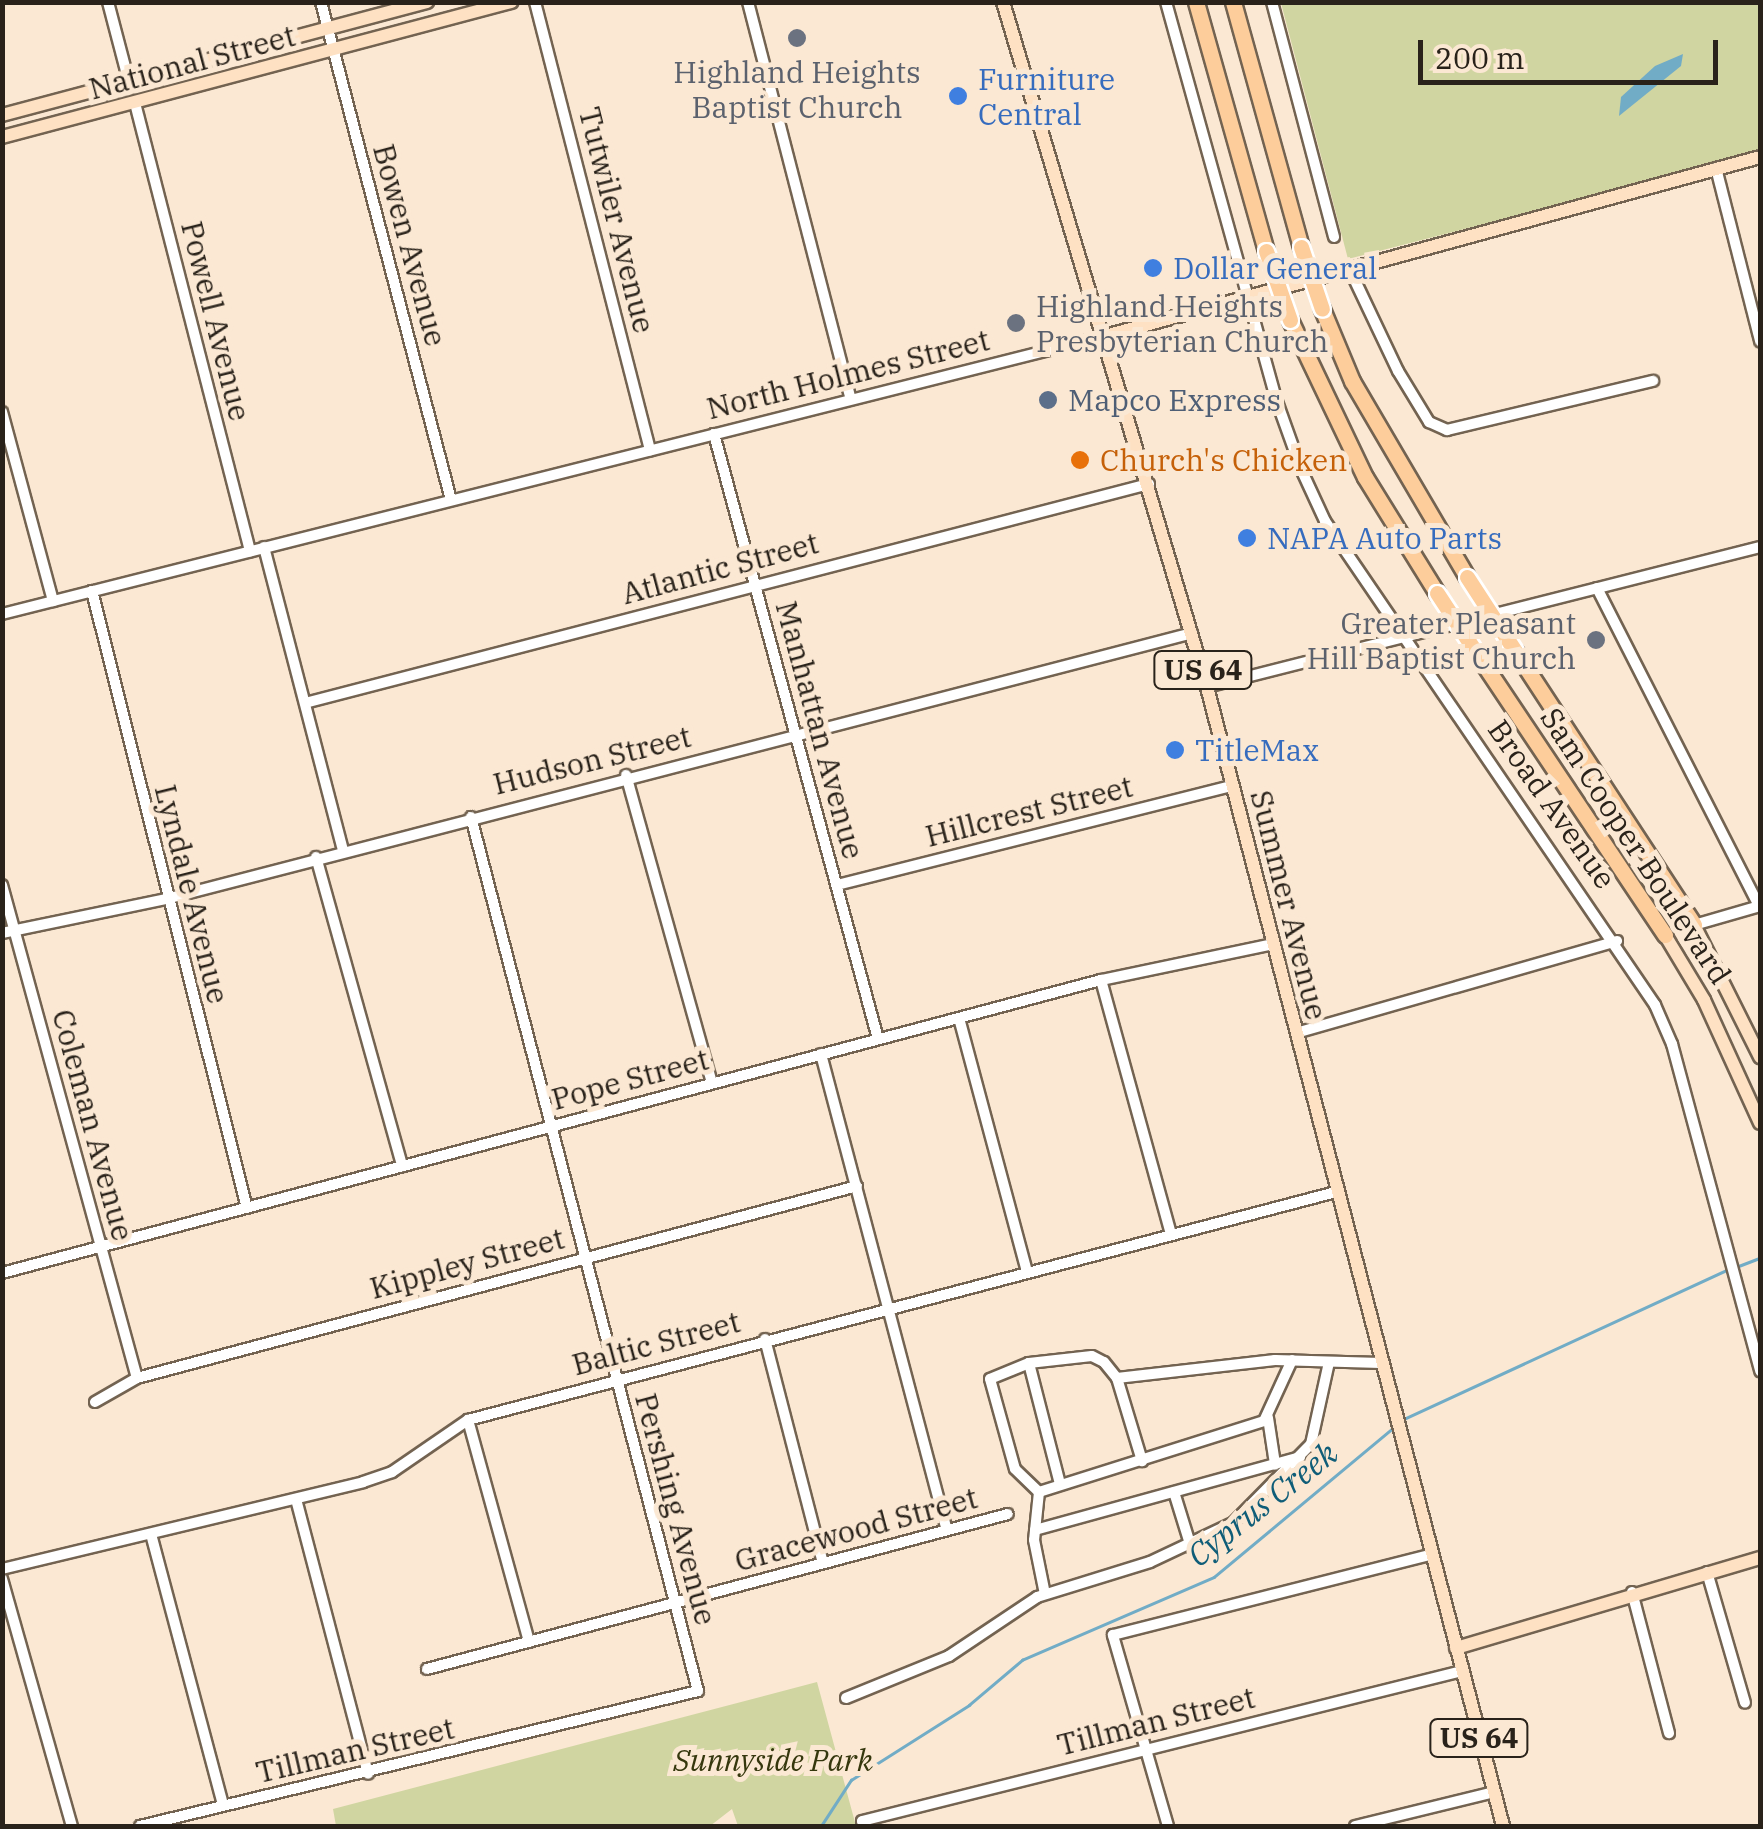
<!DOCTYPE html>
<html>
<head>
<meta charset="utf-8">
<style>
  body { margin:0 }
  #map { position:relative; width:1763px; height:1829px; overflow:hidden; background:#fbe8d3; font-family:"IBM Plex Serif",serif }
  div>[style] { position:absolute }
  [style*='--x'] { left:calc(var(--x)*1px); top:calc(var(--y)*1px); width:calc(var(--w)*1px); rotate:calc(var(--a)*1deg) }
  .green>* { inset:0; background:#d0d5a1 }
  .water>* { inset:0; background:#71acc6 }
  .stream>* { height:2.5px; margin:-1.25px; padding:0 1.25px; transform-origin:1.25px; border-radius:1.25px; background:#71acc6 }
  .roads { filter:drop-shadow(2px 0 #736351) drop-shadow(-2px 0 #736351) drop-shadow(0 2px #736351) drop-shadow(0 -2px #736351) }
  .minor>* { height:10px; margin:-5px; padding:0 5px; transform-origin:5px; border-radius:5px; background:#fff }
  .major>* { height:12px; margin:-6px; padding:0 6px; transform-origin:6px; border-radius:6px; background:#fee1c3 }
  .highway>* { height:15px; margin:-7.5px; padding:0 7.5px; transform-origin:7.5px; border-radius:7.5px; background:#fdcd9b }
  .bridges { filter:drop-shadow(2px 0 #fff) drop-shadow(-2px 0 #fff) drop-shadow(0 2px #fff) drop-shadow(0 -2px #fff) }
  .highway-bridge>* { height:15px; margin:-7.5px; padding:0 7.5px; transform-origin:7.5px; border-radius:7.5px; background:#fdcd9b }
  .dots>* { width:28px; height:28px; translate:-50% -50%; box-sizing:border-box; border:5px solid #fbe8d3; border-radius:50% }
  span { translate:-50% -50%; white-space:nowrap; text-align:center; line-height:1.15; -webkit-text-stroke:10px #fbe8d3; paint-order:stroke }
  .shield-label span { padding:2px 8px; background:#fbe8d3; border:2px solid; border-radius:8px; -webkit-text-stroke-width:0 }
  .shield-label { font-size:28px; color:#29221a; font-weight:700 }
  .street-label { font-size:30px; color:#29221a }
  .worship-label { font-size:30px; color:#5b616d }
  .left { translate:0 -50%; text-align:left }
  .right { translate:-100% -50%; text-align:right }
  .shop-label { font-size:30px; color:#366cbe }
  .service-label { font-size:30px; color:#4e5e75 }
  .food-label { font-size:30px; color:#c56008 }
  .park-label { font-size:30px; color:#35370d; font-style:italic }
  .water-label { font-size:32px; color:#0f5d78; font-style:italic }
  .frame { position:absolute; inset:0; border:5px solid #29221a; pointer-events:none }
  .scale { position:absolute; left:1418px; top:40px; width:300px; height:45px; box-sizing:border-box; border:5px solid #29221a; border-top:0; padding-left:12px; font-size:30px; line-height:35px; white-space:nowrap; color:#29221a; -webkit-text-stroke:8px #fbe8d3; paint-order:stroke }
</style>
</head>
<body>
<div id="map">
  <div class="green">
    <div style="clip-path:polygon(1281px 3px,1760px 3px,1760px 153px,1348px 259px)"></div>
    <div style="clip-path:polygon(817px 1682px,856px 1826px,738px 1826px,732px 1809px,710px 1826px,336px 1826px,333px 1809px)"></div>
  </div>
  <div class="water">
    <div style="clip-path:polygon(1683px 54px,1681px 66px,1619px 116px,1621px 97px,1655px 66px)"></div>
  </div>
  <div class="stream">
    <div style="--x:1736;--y:1267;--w:26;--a:-21"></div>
    <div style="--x:1404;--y:1419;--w:357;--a:-24.8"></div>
    <div style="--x:821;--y:1826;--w:55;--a:-56.9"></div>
    <div style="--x:851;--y:1780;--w:140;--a:-32.4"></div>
    <div style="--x:969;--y:1705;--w:70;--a:-40.3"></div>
    <div style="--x:1022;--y:1660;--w:209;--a:-23.4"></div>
    <div style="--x:1214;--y:1577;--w:234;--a:-39.8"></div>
  </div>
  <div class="roads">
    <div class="minor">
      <div style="--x:108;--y:2;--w:83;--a:75.3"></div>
      <div style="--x:321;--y:2;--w:515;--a:75.37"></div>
      <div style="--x:535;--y:2;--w:463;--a:75.6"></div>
      <div style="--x:748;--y:2;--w:410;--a:75.5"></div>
      <div style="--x:1166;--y:2;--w:412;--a:74.5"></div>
      <div style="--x:1276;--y:399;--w:74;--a:70.3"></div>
      <div style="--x:1301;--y:469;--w:57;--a:65.2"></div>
      <div style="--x:1325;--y:521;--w:586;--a:55.71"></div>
      <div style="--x:1655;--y:1005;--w:43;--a:66.4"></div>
      <div style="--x:1672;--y:1044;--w:339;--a:74.9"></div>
      <div style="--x:1272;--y:2;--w:243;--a:75.2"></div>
      <div style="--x:135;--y:103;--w:463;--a:75.6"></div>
      <div style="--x:1716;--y:168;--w:179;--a:75.7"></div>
      <div style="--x:1350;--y:270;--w:112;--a:64.6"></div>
      <div style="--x:1398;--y:371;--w:60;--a:58.7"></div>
      <div style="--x:1429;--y:422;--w:20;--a:24"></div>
      <div style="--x:1447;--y:430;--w:212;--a:-13.4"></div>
      <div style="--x:2;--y:412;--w:196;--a:74.9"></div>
      <div style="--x:714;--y:434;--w:627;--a:74.83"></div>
      <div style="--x:264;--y:547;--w:313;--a:75.4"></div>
      <div style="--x:1597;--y:588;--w:357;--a:63"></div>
      <div style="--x:92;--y:591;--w:636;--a:75.9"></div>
      <div style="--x:2;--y:614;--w:1137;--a:-14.15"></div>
      <div style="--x:1207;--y:687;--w:570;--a:-14.21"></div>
      <div style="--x:305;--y:703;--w:872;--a:-14.55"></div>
      <div style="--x:626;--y:775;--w:320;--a:74.4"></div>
      <div style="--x:316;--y:857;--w:321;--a:74.4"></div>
      <div style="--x:2;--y:885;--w:511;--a:74.69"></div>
      <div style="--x:837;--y:885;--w:407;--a:-14.1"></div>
      <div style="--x:1694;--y:925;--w:69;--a:-16.1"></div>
      <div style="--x:2;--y:933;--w:167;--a:-11.7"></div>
      <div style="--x:166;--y:899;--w:1060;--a:-14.53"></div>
      <div style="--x:1101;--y:980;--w:264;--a:74.6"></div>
      <div style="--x:959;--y:1018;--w:263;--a:75"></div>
      <div style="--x:1296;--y:1033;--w:334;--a:-16"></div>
      <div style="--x:821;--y:1054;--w:492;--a:75.2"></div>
      <div style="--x:2;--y:1273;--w:1137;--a:-14.93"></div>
      <div style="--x:1101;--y:980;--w:176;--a:-11.8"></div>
      <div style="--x:765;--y:1339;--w:231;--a:75.5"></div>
      <div style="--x:1029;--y:1363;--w:42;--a:157.7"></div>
      <div style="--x:990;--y:1379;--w:93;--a:74.5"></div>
      <div style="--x:1015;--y:1469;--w:33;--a:44"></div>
      <div style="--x:1117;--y:1378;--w:159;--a:-6.5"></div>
      <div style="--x:1275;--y:1360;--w:106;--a:1.6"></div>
      <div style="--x:95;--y:1402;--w:48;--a:-29.7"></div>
      <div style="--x:137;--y:1378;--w:745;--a:-14.93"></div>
      <div style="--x:1268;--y:1418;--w:47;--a:81.3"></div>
      <div style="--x:468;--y:1420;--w:230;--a:74.6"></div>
      <div style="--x:1060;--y:1484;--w:125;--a:-104.4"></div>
      <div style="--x:1029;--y:1363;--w:63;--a:-6.3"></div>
      <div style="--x:1092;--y:1356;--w:13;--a:27"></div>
      <div style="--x:1104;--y:1362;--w:21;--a:51"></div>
      <div style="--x:1117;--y:1378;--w:87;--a:73.2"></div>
      <div style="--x:1039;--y:1492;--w:236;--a:-17.5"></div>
      <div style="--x:1264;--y:1421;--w:67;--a:-65.3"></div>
      <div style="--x:1039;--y:1492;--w:48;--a:95.9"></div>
      <div style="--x:1034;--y:1540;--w:55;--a:78.5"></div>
      <div style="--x:1174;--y:1492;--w:58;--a:72.8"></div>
      <div style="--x:296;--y:1499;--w:284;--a:75.3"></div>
      <div style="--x:1035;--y:1530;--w:275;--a:-15.4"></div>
      <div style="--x:151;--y:1534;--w:280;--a:75.1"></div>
      <div style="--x:2;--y:1569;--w:371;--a:-13.5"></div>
      <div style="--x:363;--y:1482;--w:31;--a:-19"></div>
      <div style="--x:392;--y:1472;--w:92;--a:-34.4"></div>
      <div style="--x:468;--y:1420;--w:897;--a:-14.72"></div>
      <div style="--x:1707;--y:1572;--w:136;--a:73.8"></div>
      <div style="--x:2;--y:1579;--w:257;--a:74.2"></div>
      <div style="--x:1632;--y:1592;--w:146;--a:75.3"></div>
      <div style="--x:427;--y:1669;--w:601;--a:-14.94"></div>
      <div style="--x:846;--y:1698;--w:111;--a:-22.2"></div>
      <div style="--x:949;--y:1656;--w:106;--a:-33.8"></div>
      <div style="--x:1037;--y:1597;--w:118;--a:-17.2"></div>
      <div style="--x:1150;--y:1562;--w:92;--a:-25.2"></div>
      <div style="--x:1233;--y:1523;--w:111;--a:-45.4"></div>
      <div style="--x:1311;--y:1444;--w:84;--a:-77.6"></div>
      <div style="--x:140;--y:1826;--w:574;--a:-13.6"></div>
      <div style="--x:698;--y:1691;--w:903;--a:-104.56"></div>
      <div style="--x:864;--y:1826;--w:5;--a:-112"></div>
      <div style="--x:862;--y:1821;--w:618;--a:-14.04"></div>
      <div style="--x:1168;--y:1826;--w:199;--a:-106.1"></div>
      <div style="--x:1113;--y:1635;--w:327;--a:-14.2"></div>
      <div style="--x:1355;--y:1826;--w:143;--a:-13.7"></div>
    </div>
    <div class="major">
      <div style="--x:1003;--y:2;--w:715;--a:73.42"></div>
      <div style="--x:1207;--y:687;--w:1177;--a:75.43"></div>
      <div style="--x:2;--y:115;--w:440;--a:-14.9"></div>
      <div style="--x:2;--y:137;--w:527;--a:-14.85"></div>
      <div style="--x:1105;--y:336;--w:679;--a:-15.28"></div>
      <div style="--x:1694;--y:925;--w:148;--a:63.4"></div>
      <div style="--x:1665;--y:935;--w:76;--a:59"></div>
      <div style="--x:1704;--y:1000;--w:135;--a:65.5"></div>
      <div style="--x:1456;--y:1648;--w:317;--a:-16.5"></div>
    </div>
    <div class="highway">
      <div style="--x:1196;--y:2;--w:259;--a:74.3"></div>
      <div style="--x:1233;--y:2;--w:254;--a:74.5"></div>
      <div style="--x:1322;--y:309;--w:78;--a:67.4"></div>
      <div style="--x:1352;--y:381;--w:227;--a:59.6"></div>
      <div style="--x:1290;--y:320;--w:174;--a:64.5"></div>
      <div style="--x:1365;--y:477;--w:137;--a:58.2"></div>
      <div style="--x:1515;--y:651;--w:327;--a:56.8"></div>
      <div style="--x:1481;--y:660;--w:331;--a:56.2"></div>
    </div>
  </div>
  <div class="bridges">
    <div class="highway-bridge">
      <div style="--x:1301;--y:247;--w:65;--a:71.3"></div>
      <div style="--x:1266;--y:251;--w:73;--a:70.8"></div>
      <div style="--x:1467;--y:577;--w:88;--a:57"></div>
      <div style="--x:1437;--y:593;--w:80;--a:56.7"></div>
    </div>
  </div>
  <div class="dots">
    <div style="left:797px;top:38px;background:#6b7280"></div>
    <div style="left:958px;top:96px;background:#3f7fe0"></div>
    <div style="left:1153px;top:268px;background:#3f7fe0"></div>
    <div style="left:1016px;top:323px;background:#6b7280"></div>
    <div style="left:1048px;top:400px;background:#5c6f8a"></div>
    <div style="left:1080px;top:460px;background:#e8710a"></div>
    <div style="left:1247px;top:538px;background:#3f7fe0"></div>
    <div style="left:1596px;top:640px;background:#6b7280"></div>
    <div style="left:1175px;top:750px;background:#3f7fe0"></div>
  </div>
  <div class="shield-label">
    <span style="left:1203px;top:670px">US 64</span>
    <span style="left:1479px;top:1738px">US 64</span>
  </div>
  <div class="street-label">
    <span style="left:192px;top:62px;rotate:-15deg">National Street</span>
    <span style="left:617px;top:220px;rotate:76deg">Tutwiler Avenue</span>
    <span style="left:410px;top:245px;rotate:75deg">Bowen Avenue</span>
    <span style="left:216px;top:321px;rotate:76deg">Powell Avenue</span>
    <span style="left:848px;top:374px;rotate:-14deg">North Holmes Street</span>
    <span style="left:720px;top:568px;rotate:-15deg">Atlantic Street</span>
    <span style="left:820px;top:730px;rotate:75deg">Manhattan Avenue</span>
    <span style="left:592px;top:760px;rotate:-14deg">Hudson Street</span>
    <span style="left:1552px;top:804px;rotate:55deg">Broad Avenue</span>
    <span style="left:1029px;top:811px;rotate:-14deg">Hillcrest Street</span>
    <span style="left:1636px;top:846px;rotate:57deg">Sam Cooper Boulevard</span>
    <span style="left:192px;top:894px;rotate:76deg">Lyndale Avenue</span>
    <span style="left:1289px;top:905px;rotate:76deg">Summer Avenue</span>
    <span style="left:630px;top:1079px;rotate:-15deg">Pope Street</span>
    <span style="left:93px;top:1125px;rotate:75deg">Coleman Avenue</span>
    <span style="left:467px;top:1263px;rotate:-15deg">Kippley Street</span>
    <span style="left:656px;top:1343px;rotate:-15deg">Baltic Street</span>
    <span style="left:676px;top:1509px;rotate:75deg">Pershing Avenue</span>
    <span style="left:856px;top:1529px;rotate:-15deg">Gracewood Street</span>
    <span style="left:1156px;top:1721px;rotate:-14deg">Tillman Street</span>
    <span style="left:355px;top:1750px;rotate:-13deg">Tillman Street</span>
  </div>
  <div class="worship-label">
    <span style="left:797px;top:89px">Highland Heights<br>Baptist Church</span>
    <span class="left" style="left:1036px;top:323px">Highland Heights<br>Presbyterian Church</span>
    <span class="right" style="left:1576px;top:640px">Greater Pleasant<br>Hill Baptist Church</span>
  </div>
  <div class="shop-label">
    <span class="left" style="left:978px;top:96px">Furniture<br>Central</span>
    <span class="left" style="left:1173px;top:268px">Dollar General</span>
    <span class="left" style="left:1267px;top:538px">NAPA Auto Parts</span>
    <span class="left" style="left:1195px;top:750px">TitleMax</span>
  </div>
  <div class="service-label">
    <span class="left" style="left:1068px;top:400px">Mapco Express</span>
  </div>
  <div class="food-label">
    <span class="left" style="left:1100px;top:460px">Church's Chicken</span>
  </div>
  <div class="park-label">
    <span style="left:773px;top:1760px">Sunnyside Park</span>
  </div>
  <div class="water-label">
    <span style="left:1262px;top:1504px;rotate:-38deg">Cyprus Creek</span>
  </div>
  <div class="frame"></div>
  <div class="scale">200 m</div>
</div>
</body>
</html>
